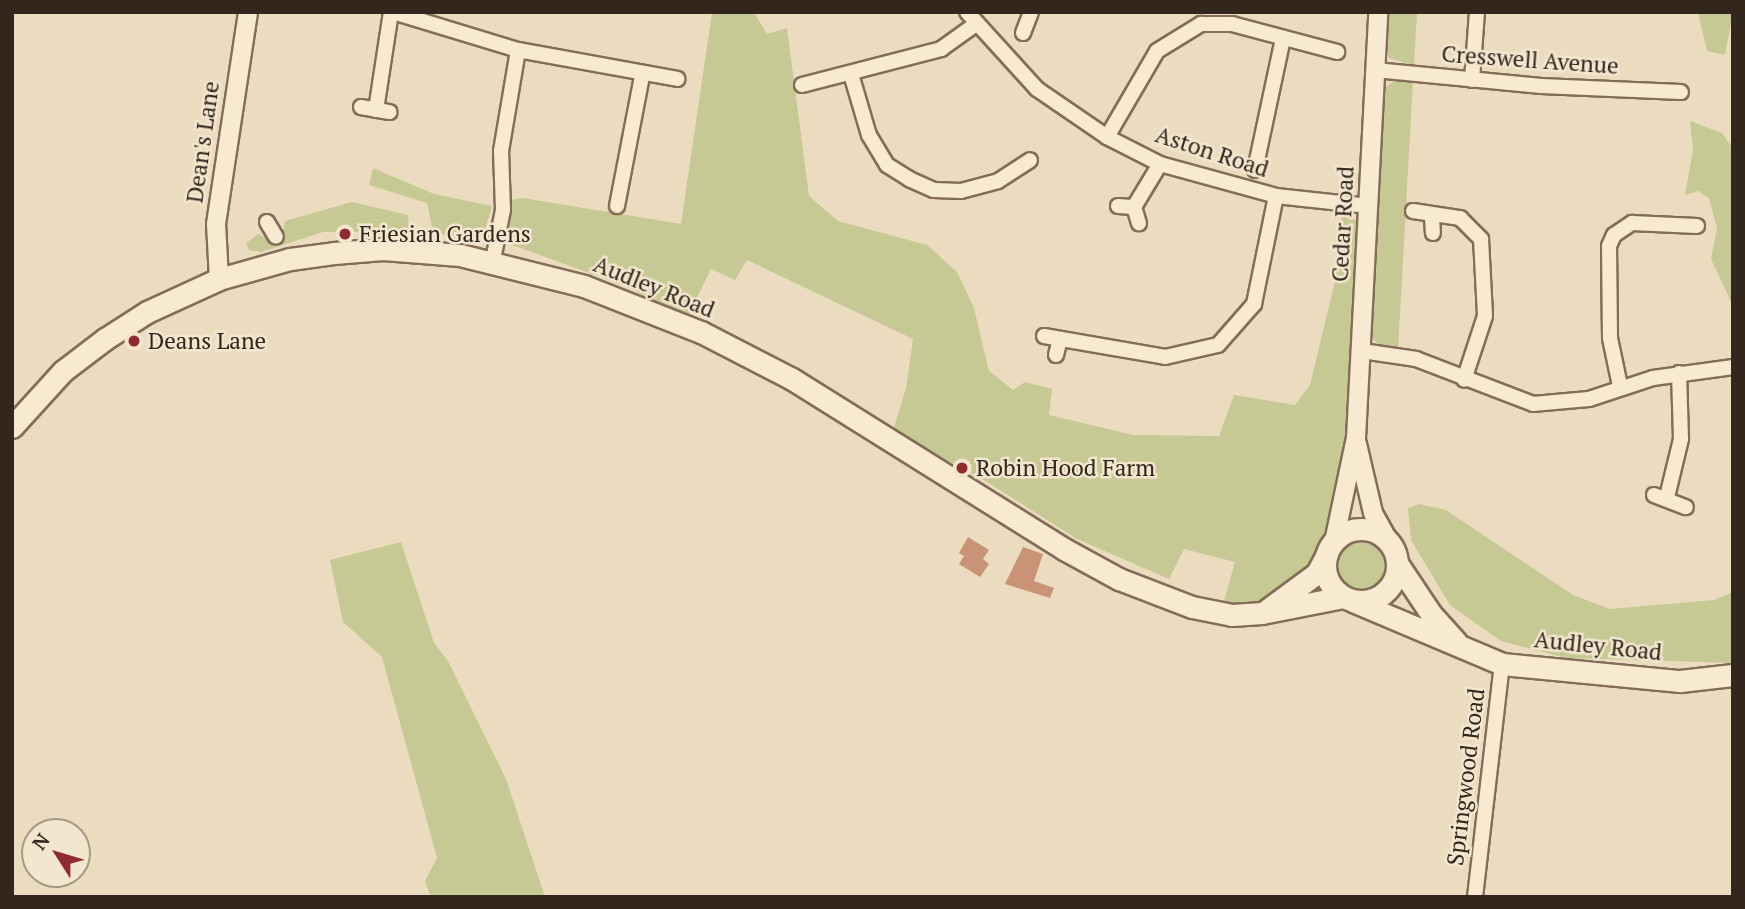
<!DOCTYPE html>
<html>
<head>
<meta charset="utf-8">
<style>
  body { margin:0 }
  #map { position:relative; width:1745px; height:909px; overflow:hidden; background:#ecdcbf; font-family:"PT Serif",serif }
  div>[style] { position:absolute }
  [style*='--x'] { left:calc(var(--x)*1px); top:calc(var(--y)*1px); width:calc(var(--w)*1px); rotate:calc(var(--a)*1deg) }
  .green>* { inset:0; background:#c6c993 }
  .round { border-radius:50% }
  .building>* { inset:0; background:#c89376 }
  .roads { filter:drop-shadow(2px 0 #836d58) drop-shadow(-2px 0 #836d58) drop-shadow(0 2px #836d58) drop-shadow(0 -2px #836d58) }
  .minor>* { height:14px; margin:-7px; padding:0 7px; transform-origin:7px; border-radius:7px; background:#f7ead1 }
  .tertiary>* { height:18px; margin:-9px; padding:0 9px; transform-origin:9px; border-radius:9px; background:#f7ead1 }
  .secondary>* { height:21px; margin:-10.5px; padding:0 10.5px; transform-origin:10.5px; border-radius:10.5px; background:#f7ead1 }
  .secondary>.ring { margin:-10.5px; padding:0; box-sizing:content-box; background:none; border:21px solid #f7ead1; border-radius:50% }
  .dots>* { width:19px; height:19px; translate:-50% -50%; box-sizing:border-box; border:4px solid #f3e6ce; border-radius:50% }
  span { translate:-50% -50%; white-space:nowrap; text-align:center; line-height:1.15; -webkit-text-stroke:5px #f3e6ce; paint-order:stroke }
  .street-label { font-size:23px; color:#33261c }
  .poi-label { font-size:23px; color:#33261c }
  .left { translate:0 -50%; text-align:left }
  .frame { position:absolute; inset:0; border:14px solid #33261c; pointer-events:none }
  .north { position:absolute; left:21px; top:818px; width:70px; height:70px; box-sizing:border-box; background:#f3e6ce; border:2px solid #a69987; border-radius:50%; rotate:307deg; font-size:19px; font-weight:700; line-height:28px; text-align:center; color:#33261c }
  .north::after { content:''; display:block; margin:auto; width:24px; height:32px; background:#902b31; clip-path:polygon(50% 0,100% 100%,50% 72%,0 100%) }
</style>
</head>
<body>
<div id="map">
  <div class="green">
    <div style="clip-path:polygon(712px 12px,754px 12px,767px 34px,787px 28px,809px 196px,838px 221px,927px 245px,957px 272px,974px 308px,989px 371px,1013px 390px,1025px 382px,1052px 389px,1049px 415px,1133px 435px,1219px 436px,1234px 395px,1295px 405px,1310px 385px,1336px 277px,1342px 212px,1350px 215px,1357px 222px,1346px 450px,1334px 511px,1310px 568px,1269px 599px,1222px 608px,1235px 562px,1184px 549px,1169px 579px,1077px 539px,984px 480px,893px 431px,906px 388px,913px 339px,747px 260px,735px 280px,711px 269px,688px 316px,620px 284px,512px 245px,506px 235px,511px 200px,523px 198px,681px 224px)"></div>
    <div style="clip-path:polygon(1388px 12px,1417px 12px,1414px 65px,1388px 58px)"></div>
    <div style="clip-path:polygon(1698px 12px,1733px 12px,1725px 55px,1707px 51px)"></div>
    <div style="clip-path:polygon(1398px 78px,1413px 80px,1398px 351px,1379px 346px,1372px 337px,1370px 316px,1382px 97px,1386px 87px)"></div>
    <div style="clip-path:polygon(1690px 121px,1722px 133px,1733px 149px,1733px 306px,1711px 259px,1717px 228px,1709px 198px,1698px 191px,1685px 195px,1693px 150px)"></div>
    <div style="clip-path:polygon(373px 168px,434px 194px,492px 206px,484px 233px,478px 240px,466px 242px,433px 231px,427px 203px,369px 185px)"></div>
    <div style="clip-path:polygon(352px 202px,408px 215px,409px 232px,323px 232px,261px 252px,249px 250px,246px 243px,259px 234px,270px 240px,282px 237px,285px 221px)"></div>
    <div style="clip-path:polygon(1419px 504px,1446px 510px,1573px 595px,1610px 609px,1714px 600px,1733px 592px,1733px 663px,1567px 658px,1501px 641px,1450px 605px,1411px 540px,1408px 508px)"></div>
    <div class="round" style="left:1333px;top:538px;width:54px;height:54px"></div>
    <div style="clip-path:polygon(401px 542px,434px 643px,448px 661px,506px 779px,545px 897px,431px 897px,425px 881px,437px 858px,382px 657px,343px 622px,330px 560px)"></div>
  </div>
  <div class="building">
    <div style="clip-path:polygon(968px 537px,989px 550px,983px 559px,989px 564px,980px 577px,959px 564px,964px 556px,959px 553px)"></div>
    <div style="clip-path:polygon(1023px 547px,1043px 554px,1034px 581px,1054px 588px,1050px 598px,1005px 584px)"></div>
  </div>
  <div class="roads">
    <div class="minor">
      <div style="--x:393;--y:12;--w:131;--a:16.9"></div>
      <div style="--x:518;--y:50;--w:162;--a:10.3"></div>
      <div style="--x:967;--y:12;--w:104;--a:47.7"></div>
      <div style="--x:1037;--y:89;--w:85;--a:34.4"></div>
      <div style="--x:1107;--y:137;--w:59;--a:27"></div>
      <div style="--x:1160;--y:164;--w:120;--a:15.4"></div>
      <div style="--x:1276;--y:196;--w:93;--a:6.2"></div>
      <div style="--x:1023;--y:33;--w:22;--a:-69"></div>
      <div style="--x:1375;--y:70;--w:167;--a:5.5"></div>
      <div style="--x:1541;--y:86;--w:140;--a:2.5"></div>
      <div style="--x:851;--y:74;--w:64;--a:73.6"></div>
      <div style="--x:869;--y:135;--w:35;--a:59"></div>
      <div style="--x:887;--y:165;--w:26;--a:32"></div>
      <div style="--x:909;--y:179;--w:27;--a:24"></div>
      <div style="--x:934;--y:190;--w:27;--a:2"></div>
      <div style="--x:961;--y:191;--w:38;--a:-15"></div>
      <div style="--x:998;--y:181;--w:38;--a:-33"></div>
      <div style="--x:1472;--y:80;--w:68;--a:-85.8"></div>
      <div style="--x:802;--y:85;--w:144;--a:-14.5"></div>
      <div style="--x:941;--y:49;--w:43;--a:-35.5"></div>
      <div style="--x:361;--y:107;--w:29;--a:10"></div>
      <div style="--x:376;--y:110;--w:99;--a:-81.3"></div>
      <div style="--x:1107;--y:137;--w:99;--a:-59.8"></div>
      <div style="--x:1157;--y:51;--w:52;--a:-31.5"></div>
      <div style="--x:1201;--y:24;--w:31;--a:0"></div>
      <div style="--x:1232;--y:24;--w:109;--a:14.9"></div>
      <div style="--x:1255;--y:170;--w:135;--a:-78"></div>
      <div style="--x:617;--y:206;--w:132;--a:-79.1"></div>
      <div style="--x:1118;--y:206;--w:16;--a:4"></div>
      <div style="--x:1134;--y:207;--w:17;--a:73"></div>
      <div style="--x:1134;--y:207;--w:50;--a:-58.8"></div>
      <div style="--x:1413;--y:211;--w:48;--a:8.5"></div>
      <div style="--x:1460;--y:218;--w:30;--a:45"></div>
      <div style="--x:1481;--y:239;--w:77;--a:87"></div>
      <div style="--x:1485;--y:316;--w:67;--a:108.2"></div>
      <div style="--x:1432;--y:216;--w:17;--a:87"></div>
      <div style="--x:267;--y:222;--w:17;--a:59"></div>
      <div style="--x:493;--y:260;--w:51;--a:-78.7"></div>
      <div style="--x:503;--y:210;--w:59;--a:-91.9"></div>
      <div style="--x:501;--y:151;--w:102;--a:-80.4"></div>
      <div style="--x:1044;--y:336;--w:123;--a:9.8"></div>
      <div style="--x:1165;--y:357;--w:54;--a:-12.8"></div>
      <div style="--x:1218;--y:345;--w:55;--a:-48.7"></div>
      <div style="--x:1254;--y:304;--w:110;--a:-78.5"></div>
      <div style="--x:1362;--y:351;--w:55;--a:8.4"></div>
      <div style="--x:1416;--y:359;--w:125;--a:21"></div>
      <div style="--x:1533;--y:404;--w:56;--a:-5.1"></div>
      <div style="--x:1589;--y:399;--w:67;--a:-18.2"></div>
      <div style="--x:1653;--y:378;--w:81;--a:-7.8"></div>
      <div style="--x:1056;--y:355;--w:16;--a:-76"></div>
      <div style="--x:1620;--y:386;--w:49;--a:-101.8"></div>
      <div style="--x:1610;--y:338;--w:92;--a:-90.6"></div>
      <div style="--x:1609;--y:246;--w:12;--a:-66"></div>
      <div style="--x:1614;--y:235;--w:22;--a:-34"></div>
      <div style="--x:1632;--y:223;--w:65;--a:2.6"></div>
      <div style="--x:1654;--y:495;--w:34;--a:21"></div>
      <div style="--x:1667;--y:497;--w:60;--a:-76.4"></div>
      <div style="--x:1681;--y:439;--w:66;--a:-91.7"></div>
      <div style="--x:1475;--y:897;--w:235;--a:-83.4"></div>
    </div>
    <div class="tertiary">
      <div style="--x:219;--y:279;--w:55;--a:-93.1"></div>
      <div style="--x:216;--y:224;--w:214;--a:-81.4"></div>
      <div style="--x:1357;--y:444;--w:71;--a:76.9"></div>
      <div style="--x:1373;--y:513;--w:33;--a:61"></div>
      <div style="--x:1334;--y:542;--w:106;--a:-78.1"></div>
      <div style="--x:1356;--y:438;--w:427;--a:-87"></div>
    </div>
    <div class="secondary">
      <div style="--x:12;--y:427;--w:76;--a:-47.7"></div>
      <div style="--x:63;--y:371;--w:53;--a:-37.3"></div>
      <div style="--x:105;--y:339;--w:50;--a:-32.7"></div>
      <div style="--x:147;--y:312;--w:79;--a:-24.6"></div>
      <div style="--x:219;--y:279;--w:74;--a:-15.7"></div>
      <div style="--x:290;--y:259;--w:44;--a:-7.8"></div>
      <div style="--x:334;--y:253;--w:49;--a:-4.7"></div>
      <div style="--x:383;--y:249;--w:77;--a:4.5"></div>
      <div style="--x:460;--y:255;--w:128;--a:14"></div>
      <div style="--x:584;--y:286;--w:126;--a:21.5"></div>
      <div style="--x:701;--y:332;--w:102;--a:27.3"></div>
      <div style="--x:792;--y:379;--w:321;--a:32"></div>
      <div style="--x:1064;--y:549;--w:63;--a:28.6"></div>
      <div style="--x:1119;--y:579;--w:78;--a:21"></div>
      <div style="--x:1192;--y:607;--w:41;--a:11.3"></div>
      <div style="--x:1232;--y:615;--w:30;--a:-4"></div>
      <div style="--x:1262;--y:613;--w:83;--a:-11.2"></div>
      <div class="ring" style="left:1325px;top:529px;width:51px;height:51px"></div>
      <div style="--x:1397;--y:563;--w:61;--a:56.3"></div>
      <div style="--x:1431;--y:614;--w:38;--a:48"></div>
      <div style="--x:1353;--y:601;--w:162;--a:22.9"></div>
      <div style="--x:1502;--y:664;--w:179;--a:5.5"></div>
      <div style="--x:1680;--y:681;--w:53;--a:-6.5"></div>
      <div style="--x:1267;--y:610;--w:62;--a:-36.5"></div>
      <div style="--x:1317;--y:573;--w:21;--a:-62"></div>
    </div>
  </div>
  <div class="dots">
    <div style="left:345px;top:234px;background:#902b31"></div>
    <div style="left:134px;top:341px;background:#902b31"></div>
    <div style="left:962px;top:468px;background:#902b31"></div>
  </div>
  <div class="street-label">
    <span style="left:1530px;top:60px;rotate:4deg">Cresswell Avenue</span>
    <span style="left:203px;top:142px;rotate:-82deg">Dean's Lane</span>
    <span style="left:1212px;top:152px;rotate:18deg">Aston Road</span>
    <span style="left:1343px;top:224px;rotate:-87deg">Cedar Road</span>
    <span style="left:654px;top:287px;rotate:22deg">Audley Road</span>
    <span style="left:1598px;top:646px;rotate:6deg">Audley Road</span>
    <span style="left:1466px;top:777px;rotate:-83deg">Springwood Road</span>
  </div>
  <div class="poi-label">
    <span class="left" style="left:359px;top:234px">Friesian Gardens</span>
    <span class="left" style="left:148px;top:341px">Deans Lane</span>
    <span class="left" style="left:976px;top:468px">Robin Hood Farm</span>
  </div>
  <div class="frame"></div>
  <div class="north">N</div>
</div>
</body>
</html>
